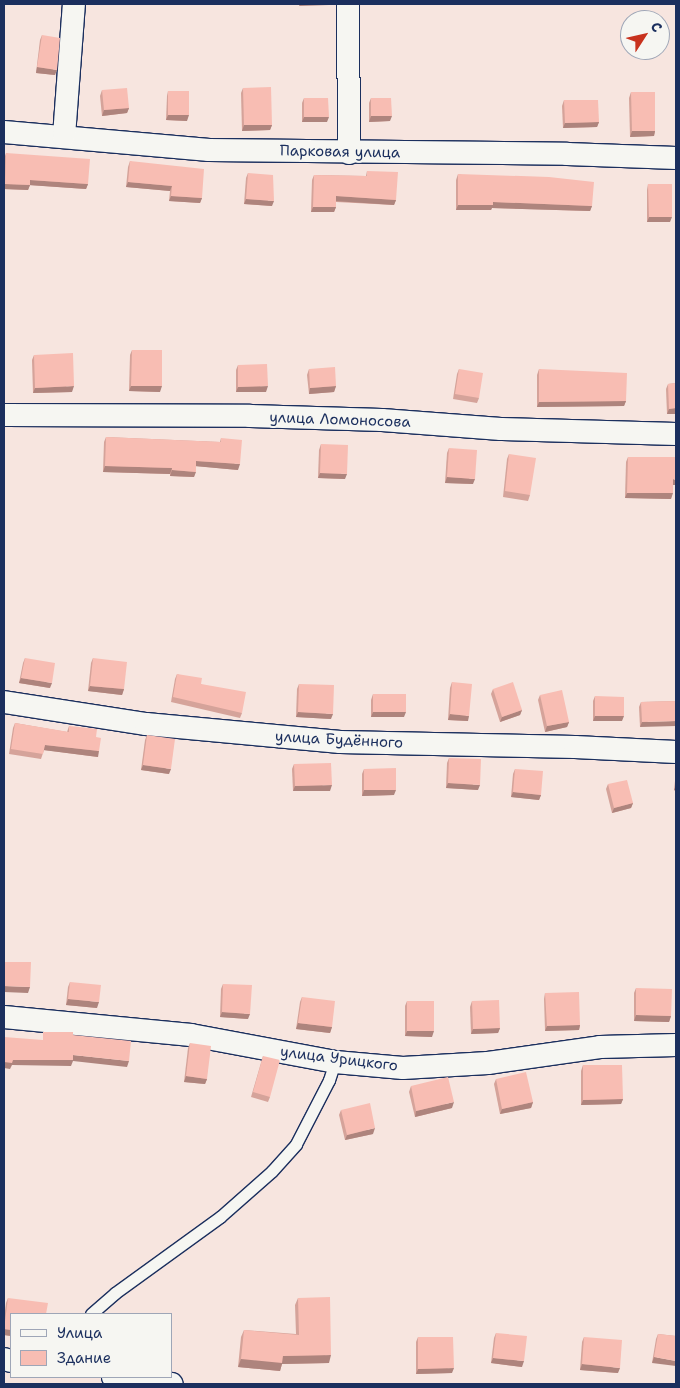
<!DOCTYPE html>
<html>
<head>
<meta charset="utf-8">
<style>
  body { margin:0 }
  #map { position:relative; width:680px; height:1388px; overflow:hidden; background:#f7e5df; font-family:"Shantell Sans",sans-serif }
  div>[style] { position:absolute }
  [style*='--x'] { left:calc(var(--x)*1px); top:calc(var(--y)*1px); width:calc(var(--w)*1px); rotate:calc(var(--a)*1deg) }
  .roads { filter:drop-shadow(1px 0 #1b2f5e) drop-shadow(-1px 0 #1b2f5e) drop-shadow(0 1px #1b2f5e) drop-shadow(0 -1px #1b2f5e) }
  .lane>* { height:11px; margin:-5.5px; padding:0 5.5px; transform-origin:5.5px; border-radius:5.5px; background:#f6f6f2 }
  .street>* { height:22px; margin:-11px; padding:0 11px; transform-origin:11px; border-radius:11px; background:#f6f6f2 }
  .wall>* { inset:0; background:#d5a39a }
  .shaded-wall>* { inset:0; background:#ae847d }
  .building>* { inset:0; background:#f8bdb3 }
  span { translate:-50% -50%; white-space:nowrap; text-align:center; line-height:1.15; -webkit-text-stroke:4px #f6f6f2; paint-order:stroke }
  .street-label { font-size:15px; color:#1b2f5e }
  .frame { position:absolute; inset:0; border:5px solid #1b2f5e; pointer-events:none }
  .legend { position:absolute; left:10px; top:1313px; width:162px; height:65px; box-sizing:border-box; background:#f6f6f2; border:1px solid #9ea6b7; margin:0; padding:6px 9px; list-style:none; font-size:15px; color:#1b2f5e }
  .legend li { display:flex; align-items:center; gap:10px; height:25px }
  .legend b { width:25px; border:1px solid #9ea6b7 }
  .north { position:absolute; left:620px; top:10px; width:50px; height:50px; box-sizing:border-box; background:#f6f6f2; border:1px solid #9ea6b7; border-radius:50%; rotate:55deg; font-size:14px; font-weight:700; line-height:20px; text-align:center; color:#1b2f5e }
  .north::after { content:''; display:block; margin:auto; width:18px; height:22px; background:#c8321e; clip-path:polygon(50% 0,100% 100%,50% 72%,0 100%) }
</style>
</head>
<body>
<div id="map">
  <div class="roads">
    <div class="lane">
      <div style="--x:91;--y:1314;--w:32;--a:-41"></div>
      <div style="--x:115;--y:1293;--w:130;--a:-35.9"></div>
      <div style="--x:220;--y:1217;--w:69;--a:-41.5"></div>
      <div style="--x:272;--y:1171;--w:36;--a:-48"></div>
      <div style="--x:296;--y:1144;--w:72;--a:-62.7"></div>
      <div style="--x:329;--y:1080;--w:19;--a:-72"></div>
    </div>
    <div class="street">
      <div style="--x:348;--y:4;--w:149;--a:89.6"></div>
      <div style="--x:4;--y:132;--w:206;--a:5"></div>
      <div style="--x:209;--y:150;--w:358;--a:0.6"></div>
      <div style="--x:567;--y:154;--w:109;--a:2.1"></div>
      <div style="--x:64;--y:136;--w:132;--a:-85.7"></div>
      <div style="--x:4;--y:415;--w:246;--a:0.2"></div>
      <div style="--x:250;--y:416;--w:132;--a:1.7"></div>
      <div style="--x:382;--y:420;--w:119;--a:4.3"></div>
      <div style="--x:501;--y:429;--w:175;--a:1.6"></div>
      <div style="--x:4;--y:702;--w:144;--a:8.8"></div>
      <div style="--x:146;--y:724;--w:195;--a:5.3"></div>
      <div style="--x:340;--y:742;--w:235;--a:1.2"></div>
      <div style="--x:575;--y:747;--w:101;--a:2.8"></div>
      <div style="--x:4;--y:1017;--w:188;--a:5.5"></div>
      <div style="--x:191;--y:1035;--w:147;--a:10.6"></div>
      <div style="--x:335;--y:1062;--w:68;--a:5"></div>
      <div style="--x:403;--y:1068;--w:85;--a:-3.4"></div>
      <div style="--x:488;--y:1063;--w:113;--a:-8.1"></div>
      <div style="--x:600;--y:1047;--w:76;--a:-1.5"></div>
      <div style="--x:4;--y:1359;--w:7;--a:16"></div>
      <div style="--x:113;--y:1377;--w:59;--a:6.8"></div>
    </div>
  </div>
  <div class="wall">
    <div style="clip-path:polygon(42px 35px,55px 75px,36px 73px,40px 40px)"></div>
    <div style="clip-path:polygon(243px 88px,272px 125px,270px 130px,242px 131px,241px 93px)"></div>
    <div style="clip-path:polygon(102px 90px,129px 108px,127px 113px,102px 116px,100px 96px)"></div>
    <div style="clip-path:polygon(168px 91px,187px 121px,166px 120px,167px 96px)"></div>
    <div style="clip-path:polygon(631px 92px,655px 131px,654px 136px,630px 137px,629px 98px)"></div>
    <div style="clip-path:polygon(304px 98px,327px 122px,302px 122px,302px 103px)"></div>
    <div style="clip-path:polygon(371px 98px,390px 121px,369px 122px,369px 103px)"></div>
    <div style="clip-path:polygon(564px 100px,599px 122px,597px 127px,563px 128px,562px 106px)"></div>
    <div style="clip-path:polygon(6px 153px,88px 184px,86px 189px,30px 185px,28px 190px,4px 189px,4px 159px)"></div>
    <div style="clip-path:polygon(130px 161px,202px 198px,200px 203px,169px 201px,170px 191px,126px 187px,128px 167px)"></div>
    <div style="clip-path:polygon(367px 171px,396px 200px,394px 205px,336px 202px,336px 207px,334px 212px,311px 212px,312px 180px,314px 175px,366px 176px)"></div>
    <div style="clip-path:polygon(248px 173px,272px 206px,244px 204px,246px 178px)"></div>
    <div style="clip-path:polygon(458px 174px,592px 206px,590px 211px,492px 208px,491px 210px,456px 210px,456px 180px)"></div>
    <div style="clip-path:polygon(648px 184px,670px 222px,647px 222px,647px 190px)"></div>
    <div style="clip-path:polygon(132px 350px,160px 392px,129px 391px,130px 355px)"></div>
    <div style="clip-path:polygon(34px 355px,72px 392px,33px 393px,32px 360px)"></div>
    <div style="clip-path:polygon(238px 365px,266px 392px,236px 392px,236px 370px)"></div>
    <div style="clip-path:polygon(309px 369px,336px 386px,334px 392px,309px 394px,307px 375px)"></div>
    <div style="clip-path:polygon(459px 369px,479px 398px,477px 403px,453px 399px,457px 374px)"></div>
    <div style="clip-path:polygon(539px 369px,626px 401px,624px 406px,537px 407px,537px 375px)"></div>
    <div style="clip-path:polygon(676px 383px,676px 414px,667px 414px,666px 389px,668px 384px)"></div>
    <div style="clip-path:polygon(106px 437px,220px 442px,221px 438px,238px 470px,196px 466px,194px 477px,170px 476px,170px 474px,103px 472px,104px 442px)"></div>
    <div style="clip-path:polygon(321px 444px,345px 479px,318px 478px,319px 450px)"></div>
    <div style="clip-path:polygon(449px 448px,473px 484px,445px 483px,447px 453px)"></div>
    <div style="clip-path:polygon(509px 454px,530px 495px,528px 501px,503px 497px,507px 459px)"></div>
    <div style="clip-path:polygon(628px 457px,673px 485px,671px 499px,625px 498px,626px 462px)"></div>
    <div style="clip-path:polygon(25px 658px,50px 688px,19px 683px,23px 663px)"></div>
    <div style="clip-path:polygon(93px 658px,124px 689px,122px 695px,88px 691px,91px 663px)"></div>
    <div style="clip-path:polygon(177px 674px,201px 684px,242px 713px,240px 718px,171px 702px,175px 679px)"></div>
    <div style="clip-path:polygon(452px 682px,468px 721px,448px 720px,450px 688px)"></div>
    <div style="clip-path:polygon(299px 684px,331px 719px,296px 717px,297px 689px)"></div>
    <div style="clip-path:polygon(493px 689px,522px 710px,520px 715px,500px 722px,491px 694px)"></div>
    <div style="clip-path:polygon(373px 694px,404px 717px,371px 717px,371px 700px)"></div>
    <div style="clip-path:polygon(540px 695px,569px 722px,567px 727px,545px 732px,538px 700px)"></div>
    <div style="clip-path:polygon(595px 696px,622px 721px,593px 721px,593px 701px)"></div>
    <div style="clip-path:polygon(676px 701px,640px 727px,639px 707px,641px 702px)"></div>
    <div style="clip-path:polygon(15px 723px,67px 732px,69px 726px,96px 737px,98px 757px,44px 750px,41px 759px,9px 754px,13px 728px)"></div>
    <div style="clip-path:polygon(147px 735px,169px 774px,141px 770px,145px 740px)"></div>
    <div style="clip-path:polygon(449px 758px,478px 790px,446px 788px,447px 763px)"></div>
    <div style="clip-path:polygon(294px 764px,330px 791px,293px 791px,292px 769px)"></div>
    <div style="clip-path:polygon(364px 769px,394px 795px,362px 796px,362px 774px)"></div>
    <div style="clip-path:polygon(515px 769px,541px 795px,539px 800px,511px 797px,513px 774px)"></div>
    <div style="clip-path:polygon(676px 772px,676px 791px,674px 790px)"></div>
    <div style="clip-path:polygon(608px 784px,633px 803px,631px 808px,612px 813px,606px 789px)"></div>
    <div style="clip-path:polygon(70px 982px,97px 1008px,66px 1005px,68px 987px)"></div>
    <div style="clip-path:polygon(223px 984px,248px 1019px,220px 1017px,221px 989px)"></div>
    <div style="clip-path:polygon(636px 988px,671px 1016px,669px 1022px,634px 1021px,634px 993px)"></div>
    <div style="clip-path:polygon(545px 993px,580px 1025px,579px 1030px,545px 1031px,544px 999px)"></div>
    <div style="clip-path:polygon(302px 997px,332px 1027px,330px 1033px,296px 1029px,300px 1002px)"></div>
    <div style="clip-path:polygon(407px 1001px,432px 1037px,405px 1036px,405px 1006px)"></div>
    <div style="clip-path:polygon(472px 1001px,500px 1028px,498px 1033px,471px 1034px,470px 1007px)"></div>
    <div style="clip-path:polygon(190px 1043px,207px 1079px,205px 1084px,184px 1082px,188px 1048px)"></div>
    <div style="clip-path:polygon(263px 1056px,270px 1097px,268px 1102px,251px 1097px)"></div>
    <div style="clip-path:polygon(583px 1065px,623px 1099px,621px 1104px,581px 1105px,581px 1071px)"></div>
    <div style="clip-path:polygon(496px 1079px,533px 1102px,531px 1108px,500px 1114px,494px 1084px)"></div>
    <div style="clip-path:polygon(411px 1086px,452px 1108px,415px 1117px,409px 1092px)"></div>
    <div style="clip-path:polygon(341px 1110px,373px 1134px,345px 1140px,339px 1115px)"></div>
    <div style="clip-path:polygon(8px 1298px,11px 1314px,11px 1336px,4px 1335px,4px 1318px,6px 1303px)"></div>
    <div style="clip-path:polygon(298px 1298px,329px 1363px,282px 1364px,280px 1371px,238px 1367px,241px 1337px,244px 1330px,296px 1334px,295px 1305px)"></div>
    <div style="clip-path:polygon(496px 1333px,522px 1367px,491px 1363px,494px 1338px)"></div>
    <div style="clip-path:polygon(658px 1334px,676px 1336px,652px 1363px,656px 1339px)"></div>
    <div style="clip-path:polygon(418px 1337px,452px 1373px,416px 1374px,416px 1342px)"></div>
    <div style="clip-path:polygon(584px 1337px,618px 1373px,580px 1370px,582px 1342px)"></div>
  </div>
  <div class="shaded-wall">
    <div style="clip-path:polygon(300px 4px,329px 4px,329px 5px,299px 6px)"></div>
    <div style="clip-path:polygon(37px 67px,57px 70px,55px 75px,36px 73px)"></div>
    <div style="clip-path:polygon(129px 108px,127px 113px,102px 116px,104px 110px)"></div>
    <div style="clip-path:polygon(168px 115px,189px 115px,187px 121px,166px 120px)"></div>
    <div style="clip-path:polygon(371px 116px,392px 116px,390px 121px,369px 122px)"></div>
    <div style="clip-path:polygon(304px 117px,329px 117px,327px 122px,302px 122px)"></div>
    <div style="clip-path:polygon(599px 122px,597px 127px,563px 128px,565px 123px)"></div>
    <div style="clip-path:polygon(244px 125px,272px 125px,270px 130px,242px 131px)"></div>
    <div style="clip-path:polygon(632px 131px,655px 131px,654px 136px,630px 137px)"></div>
    <div style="clip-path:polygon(30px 180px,88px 184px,86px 189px,28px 185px)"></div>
    <div style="clip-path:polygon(128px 182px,172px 186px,170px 191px,126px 187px)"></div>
    <div style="clip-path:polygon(5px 184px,30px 185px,28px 190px,4px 189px)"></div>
    <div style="clip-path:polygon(171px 196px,202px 198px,200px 203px,169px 201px)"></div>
    <div style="clip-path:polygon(336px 196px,396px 200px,394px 205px,334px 201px)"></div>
    <div style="clip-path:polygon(246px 199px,274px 201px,272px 206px,244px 204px)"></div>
    <div style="clip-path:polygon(493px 202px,592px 206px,590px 211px,492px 208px,491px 210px,456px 210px,458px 205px)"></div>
    <div style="clip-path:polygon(313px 207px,336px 207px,334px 212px,311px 212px)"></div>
    <div style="clip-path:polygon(649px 217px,672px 217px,670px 222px,647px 222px)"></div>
    <div style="clip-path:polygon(74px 386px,72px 392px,33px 393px,35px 388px)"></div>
    <div style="clip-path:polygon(131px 386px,162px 386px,160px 392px,129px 391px)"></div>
    <div style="clip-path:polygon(268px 386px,266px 392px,236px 392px,238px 387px)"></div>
    <div style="clip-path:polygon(336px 386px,334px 392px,309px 394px,310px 388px)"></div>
    <div style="clip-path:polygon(626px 401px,624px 406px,537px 407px,539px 402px)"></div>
    <div style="clip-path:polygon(676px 408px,676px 414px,667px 414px,669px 409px)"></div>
    <div style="clip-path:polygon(196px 461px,240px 464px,238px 470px,194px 466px)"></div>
    <div style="clip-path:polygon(105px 466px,172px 468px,170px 474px,103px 472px)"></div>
    <div style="clip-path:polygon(172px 470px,196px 472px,194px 477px,170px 476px)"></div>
    <div style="clip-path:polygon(320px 473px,347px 474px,345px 479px,318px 478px)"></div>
    <div style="clip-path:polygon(447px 477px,475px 479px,473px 484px,445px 483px)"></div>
    <div style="clip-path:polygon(673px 479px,676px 480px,676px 485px,671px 485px)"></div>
    <div style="clip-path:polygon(627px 493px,673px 493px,671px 499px,625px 498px)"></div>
    <div style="clip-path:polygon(21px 678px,52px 683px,50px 688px,19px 683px)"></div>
    <div style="clip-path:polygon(90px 686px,124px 689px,122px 695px,88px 691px)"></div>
    <div style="clip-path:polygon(522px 710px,520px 715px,500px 722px,502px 717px)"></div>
    <div style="clip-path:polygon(298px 712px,333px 714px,331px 719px,296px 717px)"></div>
    <div style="clip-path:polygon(373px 712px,406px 712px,404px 717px,371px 717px)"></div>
    <div style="clip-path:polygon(450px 714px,469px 716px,468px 721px,448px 720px)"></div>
    <div style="clip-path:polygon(595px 716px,624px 716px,622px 721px,593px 721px)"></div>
    <div style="clip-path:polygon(676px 721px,676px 726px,640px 727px,642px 722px)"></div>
    <div style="clip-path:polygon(569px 722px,567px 727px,545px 732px,547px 726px)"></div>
    <div style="clip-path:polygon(45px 745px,99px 751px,98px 757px,43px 750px)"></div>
    <div style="clip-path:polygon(143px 765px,171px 769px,169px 774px,141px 770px)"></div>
    <div style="clip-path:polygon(448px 783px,480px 785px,478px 790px,446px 788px)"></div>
    <div style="clip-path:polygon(332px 785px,330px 791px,293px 791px,295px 786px)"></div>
    <div style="clip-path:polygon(676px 785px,676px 791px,674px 790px)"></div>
    <div style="clip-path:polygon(364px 790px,396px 790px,394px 795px,362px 796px)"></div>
    <div style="clip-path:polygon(513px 792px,541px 795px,539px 800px,511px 797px)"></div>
    <div style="clip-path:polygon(633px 803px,631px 808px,612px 813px,614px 808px)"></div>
    <div style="clip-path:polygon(4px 986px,30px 987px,28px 993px,4px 992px)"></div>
    <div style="clip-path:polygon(68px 999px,99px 1002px,97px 1008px,66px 1005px)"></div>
    <div style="clip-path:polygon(222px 1012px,250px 1014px,248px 1019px,220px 1017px)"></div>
    <div style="clip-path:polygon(636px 1015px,671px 1016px,669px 1022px,634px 1021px)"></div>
    <div style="clip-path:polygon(298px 1023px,332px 1027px,330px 1033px,296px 1029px)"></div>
    <div style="clip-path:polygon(580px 1025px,579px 1030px,545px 1031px,547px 1026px)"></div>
    <div style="clip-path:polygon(500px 1028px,498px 1033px,471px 1034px,473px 1029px)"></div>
    <div style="clip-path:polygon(407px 1031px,434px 1031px,432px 1037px,405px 1036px)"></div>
    <div style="clip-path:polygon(73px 1055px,129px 1061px,127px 1067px,73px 1061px,71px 1066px,12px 1065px,10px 1069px,4px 1068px,4px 1062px,13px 1060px)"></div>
    <div style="clip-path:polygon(186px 1076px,207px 1079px,205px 1084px,184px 1082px)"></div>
    <div style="clip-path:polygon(623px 1099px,621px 1104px,581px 1105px,583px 1100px)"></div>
    <div style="clip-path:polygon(454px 1102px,452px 1108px,415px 1117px,416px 1111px)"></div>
    <div style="clip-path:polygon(533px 1102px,531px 1108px,500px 1114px,502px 1109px)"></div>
    <div style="clip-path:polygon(375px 1128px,373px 1134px,345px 1140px,347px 1135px)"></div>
    <div style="clip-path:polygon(4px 1329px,11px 1330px,11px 1336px,4px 1335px)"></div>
    <div style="clip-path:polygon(331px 1355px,329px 1363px,282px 1364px,280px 1371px,238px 1367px,241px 1359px,283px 1356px)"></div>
    <div style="clip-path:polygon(654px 1357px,676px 1361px,676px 1366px,652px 1363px)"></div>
    <div style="clip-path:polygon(493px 1358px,524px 1361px,522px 1367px,491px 1363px)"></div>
    <div style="clip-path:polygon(582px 1364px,620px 1368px,618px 1373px,580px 1370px)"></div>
    <div style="clip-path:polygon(454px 1368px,452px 1373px,416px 1374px,418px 1369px)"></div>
  </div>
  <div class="building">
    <div style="clip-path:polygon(42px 35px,60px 38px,57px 70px,37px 67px)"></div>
    <div style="clip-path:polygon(271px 87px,272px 125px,244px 125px,243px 88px)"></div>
    <div style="clip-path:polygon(127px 88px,129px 108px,104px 110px,102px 90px)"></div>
    <div style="clip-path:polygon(168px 91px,189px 91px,189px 115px,168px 115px)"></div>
    <div style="clip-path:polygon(631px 92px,655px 92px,655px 131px,632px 131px)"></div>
    <div style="clip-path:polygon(304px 98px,328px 98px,329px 117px,304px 117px)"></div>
    <div style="clip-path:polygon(371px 98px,391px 98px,392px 116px,371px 116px)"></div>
    <div style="clip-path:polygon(564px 100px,598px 100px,599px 122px,565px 123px)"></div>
    <div style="clip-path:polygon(6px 153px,90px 159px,88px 184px,30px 180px,30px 185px,5px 184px)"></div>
    <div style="clip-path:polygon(130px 161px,204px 169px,202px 198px,171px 196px,172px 186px,128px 182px)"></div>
    <div style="clip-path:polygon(367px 171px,398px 172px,396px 200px,336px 196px,336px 207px,313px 207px,314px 175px,367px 176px)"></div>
    <div style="clip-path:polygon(248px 173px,273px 175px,274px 201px,246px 199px)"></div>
    <div style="clip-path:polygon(458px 174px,549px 177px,594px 182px,592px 206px,493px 202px,493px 205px,458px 205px)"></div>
    <div style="clip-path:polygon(648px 184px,672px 184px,672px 217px,649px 217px)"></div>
    <div style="clip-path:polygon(132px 350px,162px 350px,162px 386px,131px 386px)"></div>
    <div style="clip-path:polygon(73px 353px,74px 386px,35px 388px,34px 355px)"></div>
    <div style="clip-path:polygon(267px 364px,268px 386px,238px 387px,238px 365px)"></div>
    <div style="clip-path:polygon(335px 367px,336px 386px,310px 388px,309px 369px)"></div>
    <div style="clip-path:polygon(459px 369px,483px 373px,479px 398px,455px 394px)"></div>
    <div style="clip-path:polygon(539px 369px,627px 373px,626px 401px,539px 402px)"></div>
    <div style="clip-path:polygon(676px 383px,676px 408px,669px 409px,668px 384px)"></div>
    <div style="clip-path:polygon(106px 437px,221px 442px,221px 438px,242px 440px,240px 464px,196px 461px,196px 472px,172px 470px,172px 468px,105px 466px)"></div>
    <div style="clip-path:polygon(321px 444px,348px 445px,347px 474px,320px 473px)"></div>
    <div style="clip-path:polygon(449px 448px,477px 450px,475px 479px,447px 477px)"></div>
    <div style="clip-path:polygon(509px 454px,536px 458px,530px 495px,505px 491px)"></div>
    <div style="clip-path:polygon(628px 457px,676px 457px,676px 480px,673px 479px,673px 493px,627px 493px)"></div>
    <div style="clip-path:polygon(25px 658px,55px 663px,52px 683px,21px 678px)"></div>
    <div style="clip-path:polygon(93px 658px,127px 662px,124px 689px,90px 686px)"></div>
    <div style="clip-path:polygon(177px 674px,202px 678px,201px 684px,246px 692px,242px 713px,173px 697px)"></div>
    <div style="clip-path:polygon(452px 682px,472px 684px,469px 716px,450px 714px)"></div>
    <div style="clip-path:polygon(513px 682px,522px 710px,502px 717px,493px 689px)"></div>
    <div style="clip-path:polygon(299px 684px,334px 685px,333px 714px,298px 712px)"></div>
    <div style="clip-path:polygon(562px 690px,569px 722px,547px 726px,540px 695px)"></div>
    <div style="clip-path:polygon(373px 694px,406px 694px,406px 712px,373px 712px)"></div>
    <div style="clip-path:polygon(595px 696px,624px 697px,624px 716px,595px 716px)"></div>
    <div style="clip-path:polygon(676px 701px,676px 721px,642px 722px,641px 702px)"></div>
    <div style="clip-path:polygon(15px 723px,69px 732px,69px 726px,97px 729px,96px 737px,101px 738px,99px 751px,45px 745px,43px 754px,11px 749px)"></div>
    <div style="clip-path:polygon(147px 735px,175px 739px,171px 769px,143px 765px)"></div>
    <div style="clip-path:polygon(449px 758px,481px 759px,480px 785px,448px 783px)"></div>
    <div style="clip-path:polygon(331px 763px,332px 785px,295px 786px,294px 764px)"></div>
    <div style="clip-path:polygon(396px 768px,396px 790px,364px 790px,364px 769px)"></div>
    <div style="clip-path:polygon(515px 769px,543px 771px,541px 795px,513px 792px)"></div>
    <div style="clip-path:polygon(627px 780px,633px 803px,614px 808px,608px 784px)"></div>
    <div style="clip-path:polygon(4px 962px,31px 962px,30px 987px,4px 986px)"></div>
    <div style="clip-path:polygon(70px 982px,101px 985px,99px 1002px,68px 999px)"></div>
    <div style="clip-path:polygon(223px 984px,252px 985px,250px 1014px,222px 1012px)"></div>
    <div style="clip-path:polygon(636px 988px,672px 989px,671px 1016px,636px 1015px)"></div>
    <div style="clip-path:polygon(579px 992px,580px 1025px,547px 1026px,545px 993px)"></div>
    <div style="clip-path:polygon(302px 997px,335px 1001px,332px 1027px,298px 1023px)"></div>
    <div style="clip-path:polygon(499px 1000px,500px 1028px,473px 1029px,472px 1001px)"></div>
    <div style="clip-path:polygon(407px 1001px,434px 1001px,434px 1031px,407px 1031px)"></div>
    <div style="clip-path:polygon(43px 1032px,73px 1032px,73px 1035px,131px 1041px,129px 1061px,73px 1055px,73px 1060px,13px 1060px,12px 1063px,4px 1062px,4px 1037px,43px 1040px)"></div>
    <div style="clip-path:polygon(190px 1043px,211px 1046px,207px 1079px,186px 1076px)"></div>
    <div style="clip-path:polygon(263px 1056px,280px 1060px,270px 1097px,253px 1092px)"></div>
    <div style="clip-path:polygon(583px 1065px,622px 1065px,623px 1099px,583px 1100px)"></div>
    <div style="clip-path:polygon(526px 1072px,533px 1102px,502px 1109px,496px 1079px)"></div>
    <div style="clip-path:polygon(448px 1077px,454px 1102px,416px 1111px,411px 1086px)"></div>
    <div style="clip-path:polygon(370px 1103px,375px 1128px,347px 1135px,341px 1110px)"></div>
    <div style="clip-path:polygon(330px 1297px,331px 1355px,283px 1356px,282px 1363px,241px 1359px,244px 1330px,299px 1335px,298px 1298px)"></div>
    <div style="clip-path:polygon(8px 1298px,48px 1303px,46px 1314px,11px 1314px,11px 1330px,4px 1329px)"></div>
    <div style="clip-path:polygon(496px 1333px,527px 1336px,524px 1361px,493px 1358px)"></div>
    <div style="clip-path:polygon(658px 1334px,676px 1336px,676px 1361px,654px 1357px)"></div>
    <div style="clip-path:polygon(418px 1337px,453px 1337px,454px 1368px,418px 1369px)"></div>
    <div style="clip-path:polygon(584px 1337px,622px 1340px,620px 1368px,582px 1364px)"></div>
  </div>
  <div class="street-label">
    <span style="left:340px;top:152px;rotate:1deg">Парковая улица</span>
    <span style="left:340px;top:420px;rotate:2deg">улица Ломоносова</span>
    <span style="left:339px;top:740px;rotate:3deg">улица Будённого</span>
    <span style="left:339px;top:1059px;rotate:7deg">улица Урицкого</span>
  </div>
  <div class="frame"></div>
  <ul class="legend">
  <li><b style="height:6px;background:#f6f6f2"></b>Улица</li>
  <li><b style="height:14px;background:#f8bdb3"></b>Здание</li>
  </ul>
  <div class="north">С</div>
</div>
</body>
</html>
